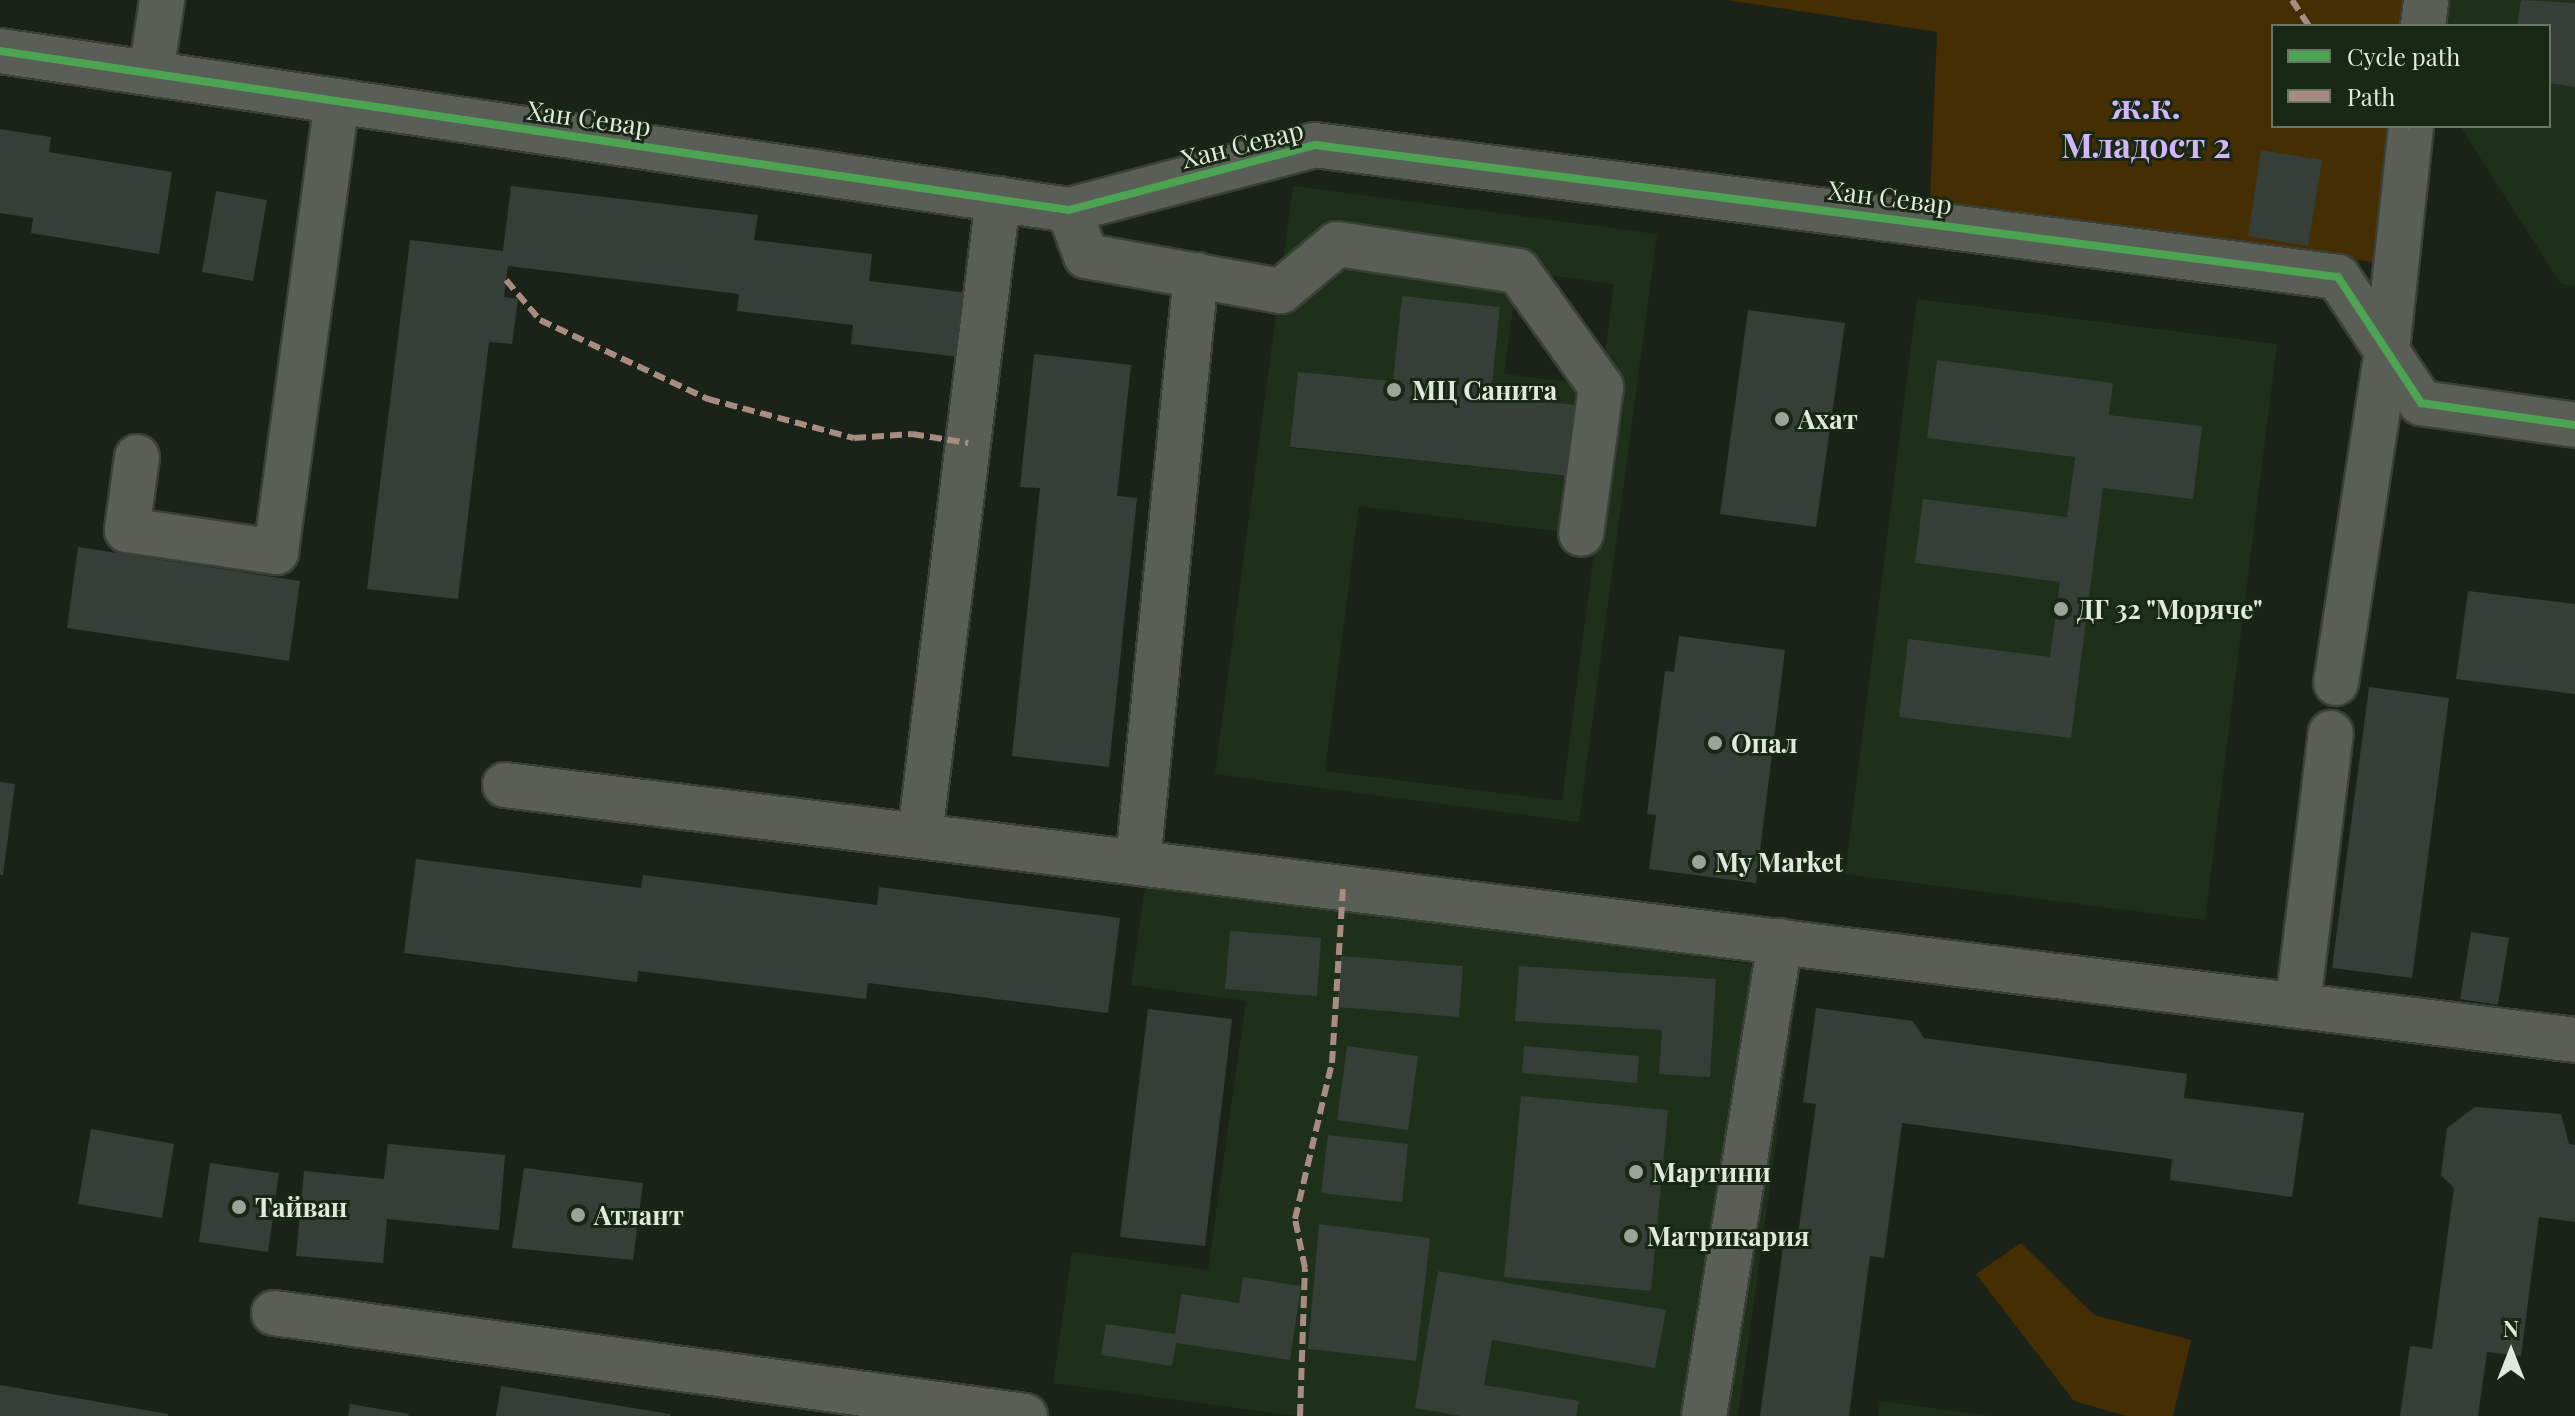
<!DOCTYPE html>
<html>
<head>
<meta charset="utf-8">
<style>
  body { margin:0 }
  #map { position:relative; width:2575px; height:1416px; overflow:hidden; background:#1b2319; font-family:"Playfair Display",serif }
  div>[style] { position:absolute }
  [style*='--x'] { left:calc(var(--x)*1px); top:calc(var(--y)*1px); width:calc(var(--w)*1px); rotate:calc(var(--a)*1deg) }
  .built>* { inset:0; background:#1e301a }
  .green>* { inset:0; background:#462e03 }
  .building>* { inset:0; background:#353e37 }
  .roads { filter:drop-shadow(2px 0 #3a4038) drop-shadow(-2px 0 #3a4038) drop-shadow(0 2px #3a4038) drop-shadow(0 -2px #3a4038) }
  .minor>* { height:44px; margin:-22px; padding:0 22px; transform-origin:22px; border-radius:22px; background:#595e57 }
  .quiet>* { height:6px; margin-top:-3px; transform-origin:0; background:repeating-linear-gradient(90deg,#a88b81 0 12px,transparent 0 18px) }
  .cycleway>* { height:8px; margin:-4px; padding:0 4px; transform-origin:4px; border-radius:4px; background:#4ca352 }
  .dots>* { width:22px; height:22px; translate:-50% -50%; box-sizing:border-box; border:4px solid #192715; border-radius:50% }
  span { translate:-50% -50%; white-space:nowrap; text-align:center; line-height:1.15; -webkit-text-stroke:6px #192715; paint-order:stroke }
  .street-label { font-size:26px; color:#e0e9dd }
  .poi-label { font-size:26px; color:#e0e9dd; font-weight:700 }
  .left { translate:0 -50%; text-align:left }
  .district-label { font-size:34px; color:#d2b6fb; font-weight:700 }
  .legend { position:absolute; left:2271px; top:24px; width:280px; height:104px; box-sizing:border-box; background:#192715; border:2px solid #697565; margin:0; padding:10px 14px; list-style:none; font-size:24px; color:#e0e9dd }
  .legend li { display:flex; align-items:center; gap:16px; height:40px }
  .legend b { width:40px; border:2px solid #697565 }
  .north { position:absolute; left:2471px; top:1312px; width:80px; height:80px; -webkit-text-stroke:6px #192715; paint-order:stroke; rotate:0deg; font-size:22px; font-weight:700; line-height:32px; text-align:center; color:#e0e9dd }
  .north::after { content:''; display:block; margin:auto; width:28px; height:36px; background:#e0e9dd; clip-path:polygon(50% 0,100% 100%,50% 72%,0 100%) }
</style>
</head>
<body>
<div id="map">
  <div class="built">
    <div style="clip-path:polygon(2441px 0,2575px 0,2575px 286px,2561px 284px,2460px 126px,2549px 126px,2549px 26px,2437px 26px)"></div>
    <div style="clip-path:polygon(evenodd,1293px 186px,1657px 234px,1579px 822px,1215px 774px,1293px 186px,1518px 271px,1614px 284px,1601px 386px,1504px 374px,1518px 271px,1293px 186px,1403px 297px,1500px 307px,1491px 396px,1569px 476px,1291px 448px,1298px 372px,1393px 381px,1403px 297px,1293px 186px,1359px 506px,1596px 536px,1562px 801px,1325px 771px,1359px 506px)"></div>
    <div style="clip-path:polygon(1917px 299px,2277px 344px,2205px 920px,1845px 874px)"></div>
    <div style="clip-path:polygon(1146px 880px,1800px 971px,1738px 1416px,1296px 1416px,1053px 1383px,1072px 1252px,1208px 1270px,1246px 1001px,1131px 985px)"></div>
    <div style="clip-path:polygon(1880px 1401px,1991px 1416px,1878px 1416px)"></div>
  </div>
  <div class="green">
    <div style="clip-path:polygon(1727px 0,2407px 0,2404px 26px,2273px 26px,2273px 126px,2393px 126px,2378px 263px,1930px 200px,1937px 32px)"></div>
    <div style="clip-path:polygon(2021px 1243px,2094px 1315px,2191px 1340px,2173px 1416px,2127px 1416px,2074px 1401px,1976px 1274px)"></div>
  </div>
  <div class="building">
    <div style="clip-path:polygon(2521px 0,2575px 3px,2575px 87px,2549px 83px,2549px 26px,2517px 26px)"></div>
    <div style="clip-path:polygon(0 129px,51px 137px,49px 152px,172px 172px,159px 254px,31px 233px,33px 218px,0 213px)"></div>
    <div style="clip-path:polygon(2261px 150px,2322px 160px,2308px 246px,2248px 236px)"></div>
    <div style="clip-path:polygon(511px 186px,758px 215px,754px 240px,872px 254px,869px 281px,976px 294px,968px 358px,851px 344px,853px 325px,737px 311px,739px 294px,508px 266px,504px 297px,518px 299px,512px 344px,489px 342px,458px 599px,367px 589px,410px 240px,503px 251px)"></div>
    <div style="clip-path:polygon(216px 191px,267px 200px,253px 281px,202px 272px)"></div>
    <div style="clip-path:polygon(1402px 296px,1500px 307px,1491px 396px,1577px 405px,1570px 476px,1290px 447px,1298px 372px,1393px 381px)"></div>
    <div style="clip-path:polygon(1748px 310px,1845px 323px,1816px 527px,1720px 514px)"></div>
    <div style="clip-path:polygon(1034px 354px,1131px 365px,1117px 496px,1137px 498px,1109px 767px,1012px 756px,1040px 488px,1020px 487px)"></div>
    <div style="clip-path:polygon(1937px 360px,2113px 383px,2109px 415px,2202px 426px,2193px 499px,2103px 488px,2071px 738px,1899px 717px,1908px 639px,2050px 657px,2060px 582px,1915px 563px,1923px 499px,2067px 517px,2075px 457px,1927px 438px)"></div>
    <div style="clip-path:polygon(78px 547px,300px 581px,289px 661px,67px 628px)"></div>
    <div style="clip-path:polygon(2468px 591px,2575px 604px,2575px 694px,2456px 679px)"></div>
    <div style="clip-path:polygon(1679px 636px,1785px 650px,1756px 883px,1649px 869px,1656px 815px,1647px 814px,1665px 671px,1674px 672px)"></div>
    <div style="clip-path:polygon(2369px 687px,2449px 698px,2412px 978px,2332px 968px)"></div>
    <div style="clip-path:polygon(0 782px,15px 784px,3px 875px,0 875px)"></div>
    <div style="clip-path:polygon(416px 859px,641px 888px,643px 875px,877px 905px,879px 887px,1120px 918px,1108px 1013px,868px 983px,866px 999px,638px 971px,637px 982px,404px 953px)"></div>
    <div style="clip-path:polygon(1230px 931px,1321px 938px,1317px 996px,1225px 989px)"></div>
    <div style="clip-path:polygon(2471px 932px,2509px 938px,2498px 1005px,2460px 999px)"></div>
    <div style="clip-path:polygon(1341px 956px,1463px 966px,1459px 1017px,1337px 1007px)"></div>
    <div style="clip-path:polygon(1519px 966px,1716px 979px,1710px 1077px,1659px 1074px,1662px 1030px,1515px 1021px)"></div>
    <div style="clip-path:polygon(1816px 1008px,1913px 1021px,1924px 1038px,2187px 1074px,2184px 1098px,2304px 1113px,2292px 1197px,2170px 1180px,2172px 1159px,1902px 1123px,1884px 1258px,1870px 1256px,1849px 1416px,1760px 1416px,1784px 1240px,1797px 1242px,1816px 1104px,1803px 1102px)"></div>
    <div style="clip-path:polygon(1148px 1009px,1232px 1019px,1205px 1246px,1120px 1237px)"></div>
    <div style="clip-path:polygon(1347px 1046px,1418px 1056px,1408px 1130px,1337px 1120px)"></div>
    <div style="clip-path:polygon(1524px 1046px,1639px 1056px,1637px 1083px,1522px 1073px)"></div>
    <div style="clip-path:polygon(1521px 1096px,1668px 1110px,1651px 1291px,1504px 1277px)"></div>
    <div style="clip-path:polygon(2475px 1107px,2561px 1114px,2569px 1144px,2575px 1145px,2575px 1222px,2539px 1217px,2521px 1356px,2487px 1352px,2478px 1416px,2400px 1416px,2410px 1346px,2432px 1349px,2454px 1188px,2441px 1175px,2447px 1128px)"></div>
    <div style="clip-path:polygon(91px 1129px,174px 1144px,162px 1218px,78px 1204px)"></div>
    <div style="clip-path:polygon(1328px 1135px,1408px 1144px,1402px 1202px,1321px 1193px)"></div>
    <div style="clip-path:polygon(388px 1144px,505px 1155px,499px 1230px,387px 1219px,383px 1263px,296px 1256px,304px 1171px,384px 1179px)"></div>
    <div style="clip-path:polygon(210px 1163px,279px 1173px,268px 1252px,199px 1242px)"></div>
    <div style="clip-path:polygon(524px 1168px,643px 1183px,633px 1260px,512px 1248px)"></div>
    <div style="clip-path:polygon(1319px 1224px,1430px 1238px,1416px 1361px,1308px 1349px)"></div>
    <div style="clip-path:polygon(1438px 1271px,1666px 1310px,1655px 1368px,1492px 1340px,1484px 1385px,1579px 1401px,1576px 1416px,1461px 1416px,1415px 1408px)"></div>
    <div style="clip-path:polygon(1243px 1277px,1301px 1286px,1290px 1360px,1176px 1343px,1172px 1366px,1101px 1355px,1106px 1324px,1175px 1334px,1181px 1294px,1239px 1303px)"></div>
    <div style="clip-path:polygon(0 1385px,168px 1414px,168px 1416px,0 1416px)"></div>
    <div style="clip-path:polygon(501px 1386px,670px 1414px,670px 1416px,496px 1416px)"></div>
    <div style="clip-path:polygon(350px 1404px,409px 1414px,408px 1416px,348px 1416px)"></div>
  </div>
  <div class="roads">
    <div class="minor">
      <div style="--x:2423;--y:26;--w:26;--a:-83"></div>
      <div style="--x:0;--y:51;--w:1081;--a:8.46"></div>
      <div style="--x:1069;--y:210;--w:254;--a:-14.8"></div>
      <div style="--x:1315;--y:145;--w:1031;--a:7.35"></div>
      <div style="--x:2338;--y:277;--w:151;--a:56.6"></div>
      <div style="--x:2421;--y:403;--w:156;--a:8.1"></div>
      <div style="--x:151;--y:73;--w:74;--a:-81.4"></div>
      <div style="--x:1069;--y:210;--w:49;--a:69.7"></div>
      <div style="--x:1086;--y:256;--w:198;--a:10.2"></div>
      <div style="--x:1281;--y:291;--w:73;--a:-40"></div>
      <div style="--x:1337;--y:244;--w:183;--a:8.5"></div>
      <div style="--x:1518;--y:271;--w:143;--a:54.4"></div>
      <div style="--x:1601;--y:387;--w:148;--a:97.7"></div>
      <div style="--x:137;--y:457;--w:74;--a:97.8"></div>
      <div style="--x:127;--y:530;--w:151;--a:8.4"></div>
      <div style="--x:276;--y:552;--w:455;--a:-82.3"></div>
      <div style="--x:2336;--y:683;--w:336;--a:-81.3"></div>
      <div style="--x:2387;--y:351;--w:226;--a:-83.9"></div>
      <div style="--x:505;--y:785;--w:2086;--a:7.02"></div>
      <div style="--x:920;--y:835;--w:641;--a:-83.01"></div>
      <div style="--x:1138;--y:862;--w:590;--a:-84.36"></div>
      <div style="--x:2298;--y:1004;--w:273;--a:-83.1"></div>
      <div style="--x:274;--y:1313;--w:758;--a:7.81"></div>
      <div style="--x:1704;--y:1416;--w:481;--a:-80.9"></div>
    </div>
  </div>
  <div class="quiet">
    <div style="--x:2292;--y:0;--w:31;--a:57"></div>
    <div style="--x:2410;--y:126;--w:1;--a:45"></div>
    <div style="--x:506;--y:280;--w:52;--a:49.6"></div>
    <div style="--x:540;--y:320;--w:186;--a:25.2"></div>
    <div style="--x:708;--y:399;--w:151;--a:15"></div>
    <div style="--x:854;--y:438;--w:58;--a:-3.9"></div>
    <div style="--x:912;--y:434;--w:57;--a:9.1"></div>
    <div style="--x:1300;--y:1416;--w:148;--a:-88.1"></div>
    <div style="--x:1305;--y:1268;--w:50;--a:-101.5"></div>
    <div style="--x:1295;--y:1219;--w:160;--a:-76.7"></div>
    <div style="--x:1332;--y:1063;--w:176;--a:-86.4"></div>
  </div>
  <div class="cycleway">
    <div style="--x:0;--y:51;--w:1081;--a:8.46"></div>
    <div style="--x:1069;--y:210;--w:254;--a:-14.8"></div>
    <div style="--x:1315;--y:145;--w:1031;--a:7.35"></div>
    <div style="--x:2338;--y:277;--w:151;--a:56.6"></div>
    <div style="--x:2421;--y:403;--w:156;--a:8.1"></div>
  </div>
  <div class="dots">
    <div style="left:1394px;top:390px;background:#9ba498"></div>
    <div style="left:1782px;top:419px;background:#9ba498"></div>
    <div style="left:2061px;top:609px;background:#9ba498"></div>
    <div style="left:1715px;top:743px;background:#9ba498"></div>
    <div style="left:1699px;top:862px;background:#9ba498"></div>
    <div style="left:1636px;top:1172px;background:#9ba498"></div>
    <div style="left:239px;top:1207px;background:#9ba498"></div>
    <div style="left:578px;top:1215px;background:#9ba498"></div>
    <div style="left:1631px;top:1236px;background:#9ba498"></div>
  </div>
  <div class="street-label">
    <span style="left:589px;top:118px;rotate:8deg">Хан Севар</span>
    <span style="left:1242px;top:144px;rotate:-14deg">Хан Севар</span>
    <span style="left:1890px;top:197px;rotate:7deg">Хан Севар</span>
  </div>
  <div class="poi-label">
    <span class="left" style="left:1412px;top:390px">МЦ Санита</span>
    <span class="left" style="left:1798px;top:419px">Ахат</span>
    <span class="left" style="left:2077px;top:609px">ДГ 32 "Моряче"</span>
    <span class="left" style="left:1731px;top:743px">Опал</span>
    <span class="left" style="left:1715px;top:862px">My Market</span>
    <span class="left" style="left:1652px;top:1172px">Мартини</span>
    <span class="left" style="left:255px;top:1207px">Тайван</span>
    <span class="left" style="left:594px;top:1215px">Атлант</span>
    <span class="left" style="left:1647px;top:1236px">Матрикария</span>
  </div>
  <div class="district-label">
    <span style="left:2146px;top:125px">ж.к.<br>Младост 2</span>
  </div>
  <ul class="legend">
  <li><b style="height:10px;background:#4ca352"></b>Cycle path</li>
  <li><b style="height:10px;background:#a88b81"></b>Path</li>
  </ul>
  <div class="north">N</div>
</div>
</body>
</html>
